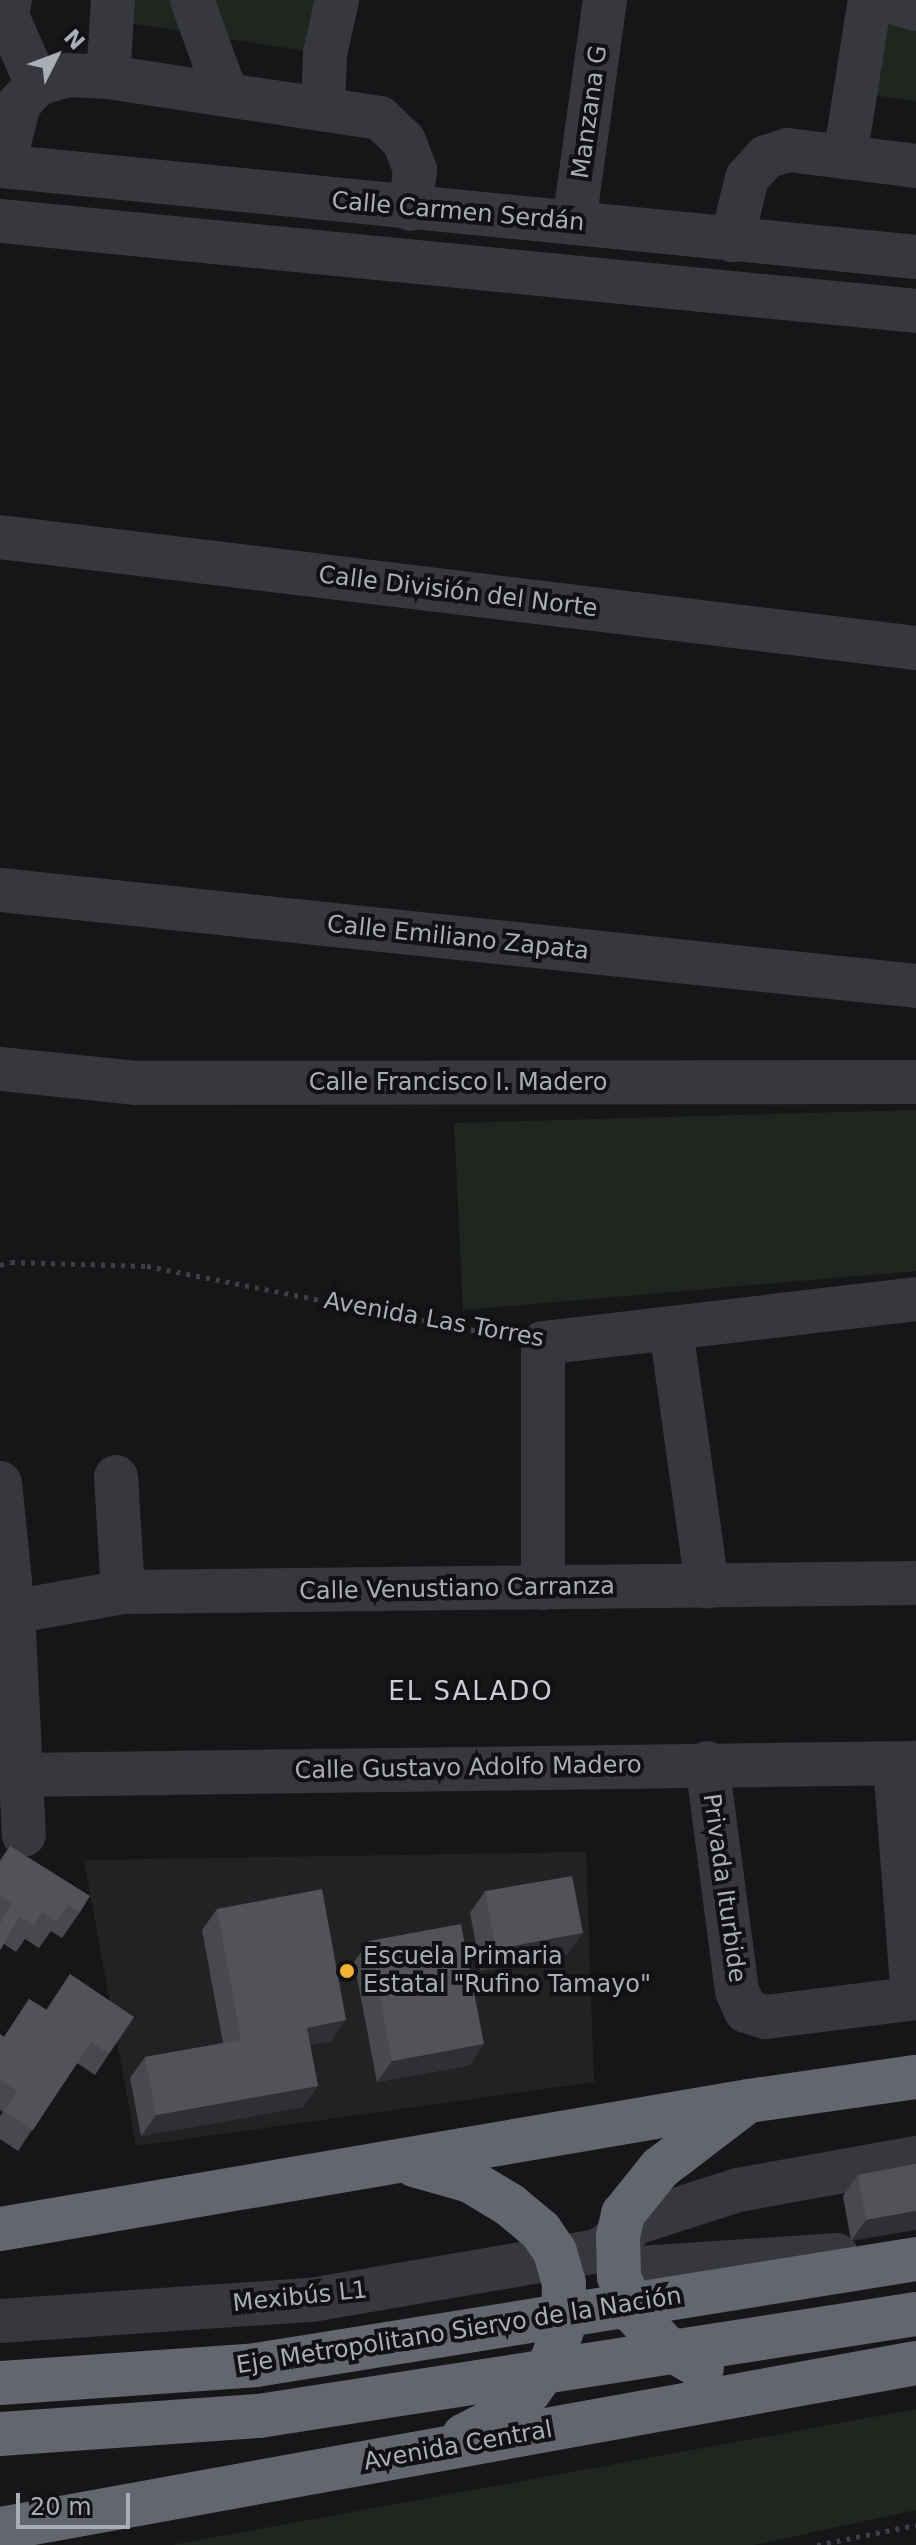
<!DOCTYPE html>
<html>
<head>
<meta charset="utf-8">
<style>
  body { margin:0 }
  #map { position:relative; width:916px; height:2545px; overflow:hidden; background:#161618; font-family:"DejaVu Sans",sans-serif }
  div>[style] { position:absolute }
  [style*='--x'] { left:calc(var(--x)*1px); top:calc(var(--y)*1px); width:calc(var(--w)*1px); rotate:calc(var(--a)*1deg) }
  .built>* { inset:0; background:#222225 }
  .green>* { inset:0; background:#1e261f }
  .path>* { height:5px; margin-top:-2.5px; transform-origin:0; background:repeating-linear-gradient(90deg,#3d3f44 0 4px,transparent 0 10px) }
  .minor>* { height:44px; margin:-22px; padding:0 22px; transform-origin:22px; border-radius:22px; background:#37383d }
  .highway>* { height:44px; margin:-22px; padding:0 22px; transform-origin:22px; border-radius:22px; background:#63666e }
  .highway-bridge>* { height:44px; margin:-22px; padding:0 22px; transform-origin:22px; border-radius:22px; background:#63666e }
  .wall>* { inset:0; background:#47494d }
  .shaded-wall>* { inset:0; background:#2f3033 }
  .building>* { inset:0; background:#525359 }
  .dots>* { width:22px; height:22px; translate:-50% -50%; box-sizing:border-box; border:4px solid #111113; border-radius:50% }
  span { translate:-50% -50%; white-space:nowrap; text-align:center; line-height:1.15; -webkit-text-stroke:8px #111113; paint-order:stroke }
  .street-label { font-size:24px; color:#a8adb8 }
  .poi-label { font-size:24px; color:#a8adb8 }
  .left { translate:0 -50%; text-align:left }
  .neighbourhood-label { font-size:26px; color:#c9ccd4; letter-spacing:2px }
  .north { position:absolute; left:16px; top:16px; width:80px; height:80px; -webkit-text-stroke:6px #111113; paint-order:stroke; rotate:48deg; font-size:22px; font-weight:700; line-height:32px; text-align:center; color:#a8adb8 }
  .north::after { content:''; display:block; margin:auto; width:28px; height:36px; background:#a8adb8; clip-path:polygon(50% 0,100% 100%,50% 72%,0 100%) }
  .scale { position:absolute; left:16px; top:2493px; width:114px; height:36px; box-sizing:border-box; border:4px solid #a8adb8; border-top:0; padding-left:10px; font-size:24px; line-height:28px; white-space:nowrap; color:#a8adb8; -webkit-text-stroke:6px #111113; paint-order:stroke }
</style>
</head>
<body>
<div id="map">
  <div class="built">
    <div style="clip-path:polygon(586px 1852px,594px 2082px,136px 2146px,84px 1860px)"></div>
  </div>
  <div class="green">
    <div style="clip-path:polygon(113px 0,334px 0,325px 54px,110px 20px)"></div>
    <div style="clip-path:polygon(849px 0,916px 0,916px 101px,836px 90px)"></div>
    <div style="clip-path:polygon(916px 1110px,916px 1271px,463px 1310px,454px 1123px)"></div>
    <div style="clip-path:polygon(916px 2409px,916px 2510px,754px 2545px,172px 2545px)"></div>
  </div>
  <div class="path">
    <div style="--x:0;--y:1265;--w:11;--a:-15"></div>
    <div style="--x:11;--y:1262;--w:136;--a:1.7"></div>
    <div style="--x:147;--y:1266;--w:364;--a:11.1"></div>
    <div style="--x:817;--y:2545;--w:101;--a:-11.4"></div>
  </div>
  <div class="minor">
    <div style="--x:10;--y:0;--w:16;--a:101"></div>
    <div style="--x:7;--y:16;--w:74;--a:66.2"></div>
    <div style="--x:192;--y:0;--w:100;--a:70.1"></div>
    <div style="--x:885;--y:0;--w:32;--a:16"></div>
    <div style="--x:108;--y:77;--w:77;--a:-86.3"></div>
    <div style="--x:323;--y:107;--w:53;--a:-87.8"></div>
    <div style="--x:325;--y:54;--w:55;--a:-77.5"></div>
    <div style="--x:845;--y:157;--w:159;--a:-81"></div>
    <div style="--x:0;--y:166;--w:921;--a:5.67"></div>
    <div style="--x:3;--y:166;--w:64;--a:-75.5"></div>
    <div style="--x:19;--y:104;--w:27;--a:-48"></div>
    <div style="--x:37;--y:84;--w:32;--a:-16"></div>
    <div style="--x:68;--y:75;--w:40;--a:2.9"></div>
    <div style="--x:108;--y:77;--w:275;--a:8.6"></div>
    <div style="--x:380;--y:118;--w:33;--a:44"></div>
    <div style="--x:404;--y:141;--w:31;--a:69"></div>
    <div style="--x:415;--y:170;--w:39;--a:97"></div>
    <div style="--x:0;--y:221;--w:920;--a:5.61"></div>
    <div style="--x:574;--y:223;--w:225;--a:-82.1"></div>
    <div style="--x:732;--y:240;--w:64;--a:-76.4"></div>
    <div style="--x:747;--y:178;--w:28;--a:-48"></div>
    <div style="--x:766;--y:157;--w:23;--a:-18"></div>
    <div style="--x:788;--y:150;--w:129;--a:7.1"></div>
    <div style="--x:0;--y:537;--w:923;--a:6.91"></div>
    <div style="--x:0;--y:890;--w:921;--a:5.98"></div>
    <div style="--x:0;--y:1069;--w:136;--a:5.9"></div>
    <div style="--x:135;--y:1083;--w:781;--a:-0.07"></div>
    <div style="--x:671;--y:1329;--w:260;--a:82"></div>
    <div style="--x:116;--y:1477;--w:115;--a:86.5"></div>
    <div style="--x:0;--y:1483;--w:130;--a:84.2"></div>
    <div style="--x:13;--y:1612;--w:223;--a:87.2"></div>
    <div style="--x:543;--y:1588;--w:245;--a:-90"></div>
    <div style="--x:543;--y:1343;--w:376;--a:-6.7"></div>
    <div style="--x:0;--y:1614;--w:125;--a:-10.1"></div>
    <div style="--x:123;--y:1592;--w:793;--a:-0.65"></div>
    <div style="--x:707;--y:1763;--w:230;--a:82.5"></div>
    <div style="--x:737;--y:1991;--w:22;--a:66"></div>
    <div style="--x:746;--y:2011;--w:21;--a:17"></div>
    <div style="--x:766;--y:2017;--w:151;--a:-7.2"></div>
    <div style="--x:895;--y:1764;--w:235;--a:85.6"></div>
    <div style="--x:20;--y:1775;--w:896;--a:-0.77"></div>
    <div style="--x:598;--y:2251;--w:46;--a:21.6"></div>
    <div style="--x:641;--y:2268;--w:196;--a:-3.8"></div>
    <div style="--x:0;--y:2321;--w:312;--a:-3.9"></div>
    <div style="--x:311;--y:2300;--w:291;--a:-9.7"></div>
    <div style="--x:598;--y:2251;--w:49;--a:-35.9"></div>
    <div style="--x:638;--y:2222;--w:105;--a:-17.7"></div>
    <div style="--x:738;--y:2190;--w:181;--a:-10.2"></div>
  </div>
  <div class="highway">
    <div style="--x:414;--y:2165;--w:58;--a:15.9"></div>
    <div style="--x:470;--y:2181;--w:47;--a:31"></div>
    <div style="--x:510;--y:2205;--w:40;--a:40"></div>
    <div style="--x:541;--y:2231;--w:25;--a:56"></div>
    <div style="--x:555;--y:2252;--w:32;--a:74"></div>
    <div style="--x:564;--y:2283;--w:44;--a:91.3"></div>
    <div style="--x:563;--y:2327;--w:35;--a:108"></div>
    <div style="--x:552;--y:2360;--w:39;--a:126"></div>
    <div style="--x:529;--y:2392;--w:40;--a:140"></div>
    <div style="--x:498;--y:2418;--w:38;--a:153"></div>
    <div style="--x:0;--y:2229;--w:760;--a:-9.7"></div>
    <div style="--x:749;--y:2101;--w:169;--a:-8.2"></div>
    <div style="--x:702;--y:2368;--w:44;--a:-148.8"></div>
    <div style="--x:664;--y:2345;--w:42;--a:-133.1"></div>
    <div style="--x:635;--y:2314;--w:40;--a:-113.4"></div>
    <div style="--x:619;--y:2277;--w:41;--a:-91.4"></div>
    <div style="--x:618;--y:2236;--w:23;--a:-77"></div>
    <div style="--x:623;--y:2214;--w:59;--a:-51.2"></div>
    <div style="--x:660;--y:2168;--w:101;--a:-37.3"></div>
    <div style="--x:0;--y:2529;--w:931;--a:-10.27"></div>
  </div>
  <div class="highway-bridge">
    <div style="--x:0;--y:2383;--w:257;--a:-4"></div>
    <div style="--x:256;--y:2365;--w:668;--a:-9.12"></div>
    <div style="--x:0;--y:2434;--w:260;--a:-4"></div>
    <div style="--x:259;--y:2416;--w:665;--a:-8.82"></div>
  </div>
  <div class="wall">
    <div style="clip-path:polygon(10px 1846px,80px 1912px,62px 1938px,51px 1931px,39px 1948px,25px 1939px,16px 1952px,4px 1944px,0 1950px,0 1860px)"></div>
    <div style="clip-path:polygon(485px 1891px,568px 1954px,481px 1971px,470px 1913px)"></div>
    <div style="clip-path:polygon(217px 1909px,331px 2041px,310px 2045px,318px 2086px,303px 2107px,141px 2136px,130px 2078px,145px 2057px,223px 2043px,202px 1930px)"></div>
    <div style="clip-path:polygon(369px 1941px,470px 2065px,377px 2082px,354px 1962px)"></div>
    <div style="clip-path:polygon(70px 1974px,109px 2054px,95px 2075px,77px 2063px,18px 2151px,0 2139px,0 2116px,3px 2112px,0 2110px,0 2034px,4px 2037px,29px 1999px,46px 2010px)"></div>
    <div style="clip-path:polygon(916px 2164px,851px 2241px,843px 2196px,858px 2175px)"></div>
  </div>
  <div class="shaded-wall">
    <div style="clip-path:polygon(583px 1933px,568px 1954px,481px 1971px,496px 1949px)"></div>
    <div style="clip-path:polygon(346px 2020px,331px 2041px,292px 2049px,307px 2028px)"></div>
    <div style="clip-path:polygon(484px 2044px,470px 2065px,377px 2082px,392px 2061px)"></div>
    <div style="clip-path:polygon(318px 2086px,303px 2107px,141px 2136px,156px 2115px)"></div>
    <div style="clip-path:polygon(916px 2211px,916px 2230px,851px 2241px,866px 2220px)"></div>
  </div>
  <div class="building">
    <div style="clip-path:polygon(10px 1846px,90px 1896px,80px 1912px,68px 1905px,57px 1922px,42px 1912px,34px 1926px,20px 1917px,0 1950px,0 1924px,12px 1904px,0 1896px,0 1862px)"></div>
    <div style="clip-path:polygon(572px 1876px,583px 1933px,496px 1949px,485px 1891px)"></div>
    <div style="clip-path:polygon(322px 1889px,346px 2020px,307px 2028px,318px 2086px,156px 2115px,145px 2057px,241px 2040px,217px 1909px)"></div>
    <div style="clip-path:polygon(461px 1924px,484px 2044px,392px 2061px,369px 1941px)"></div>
    <div style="clip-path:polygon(70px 1974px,134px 2017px,109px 2054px,91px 2042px,33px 2130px,4px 2111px,17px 2091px,0 2080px,0 2034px,4px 2037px,29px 1999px,47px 2010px)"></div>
    <div style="clip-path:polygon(916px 2164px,916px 2211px,866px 2220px,858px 2175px)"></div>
  </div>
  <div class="dots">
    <div style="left:347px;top:1971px;background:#f2b134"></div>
  </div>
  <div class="street-label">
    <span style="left:590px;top:112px;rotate:-82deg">Manzana G</span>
    <span style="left:458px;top:212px;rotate:5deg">Calle Carmen Serdán</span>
    <span style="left:458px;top:592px;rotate:7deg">Calle División del Norte</span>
    <span style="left:458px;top:938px;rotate:6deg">Calle Emiliano Zapata</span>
    <span style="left:458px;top:1083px">Calle Francisco I. Madero</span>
    <span style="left:434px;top:1320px;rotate:10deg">Avenida Las Torres</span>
    <span style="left:457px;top:1589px;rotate:-1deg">Calle Venustiano Carranza</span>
    <span style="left:468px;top:1768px;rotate:-1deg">Calle Gustavo Adolfo Madero</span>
    <span style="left:724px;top:1888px;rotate:82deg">Privada Iturbide</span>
    <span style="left:300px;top:2297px;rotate:-6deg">Mexibús L1</span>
    <span style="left:459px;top:2331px;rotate:-9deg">Eje Metropolitano Siervo de la Nación</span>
    <span style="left:458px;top:2446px;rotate:-10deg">Avenida Central</span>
  </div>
  <div class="poi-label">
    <span class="left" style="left:363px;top:1971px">Escuela Primaria<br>Estatal "Rufino Tamayo"</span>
  </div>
  <div class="neighbourhood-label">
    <span style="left:471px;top:1692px">EL SALADO</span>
  </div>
  <div class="north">N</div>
  <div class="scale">20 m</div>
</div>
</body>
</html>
